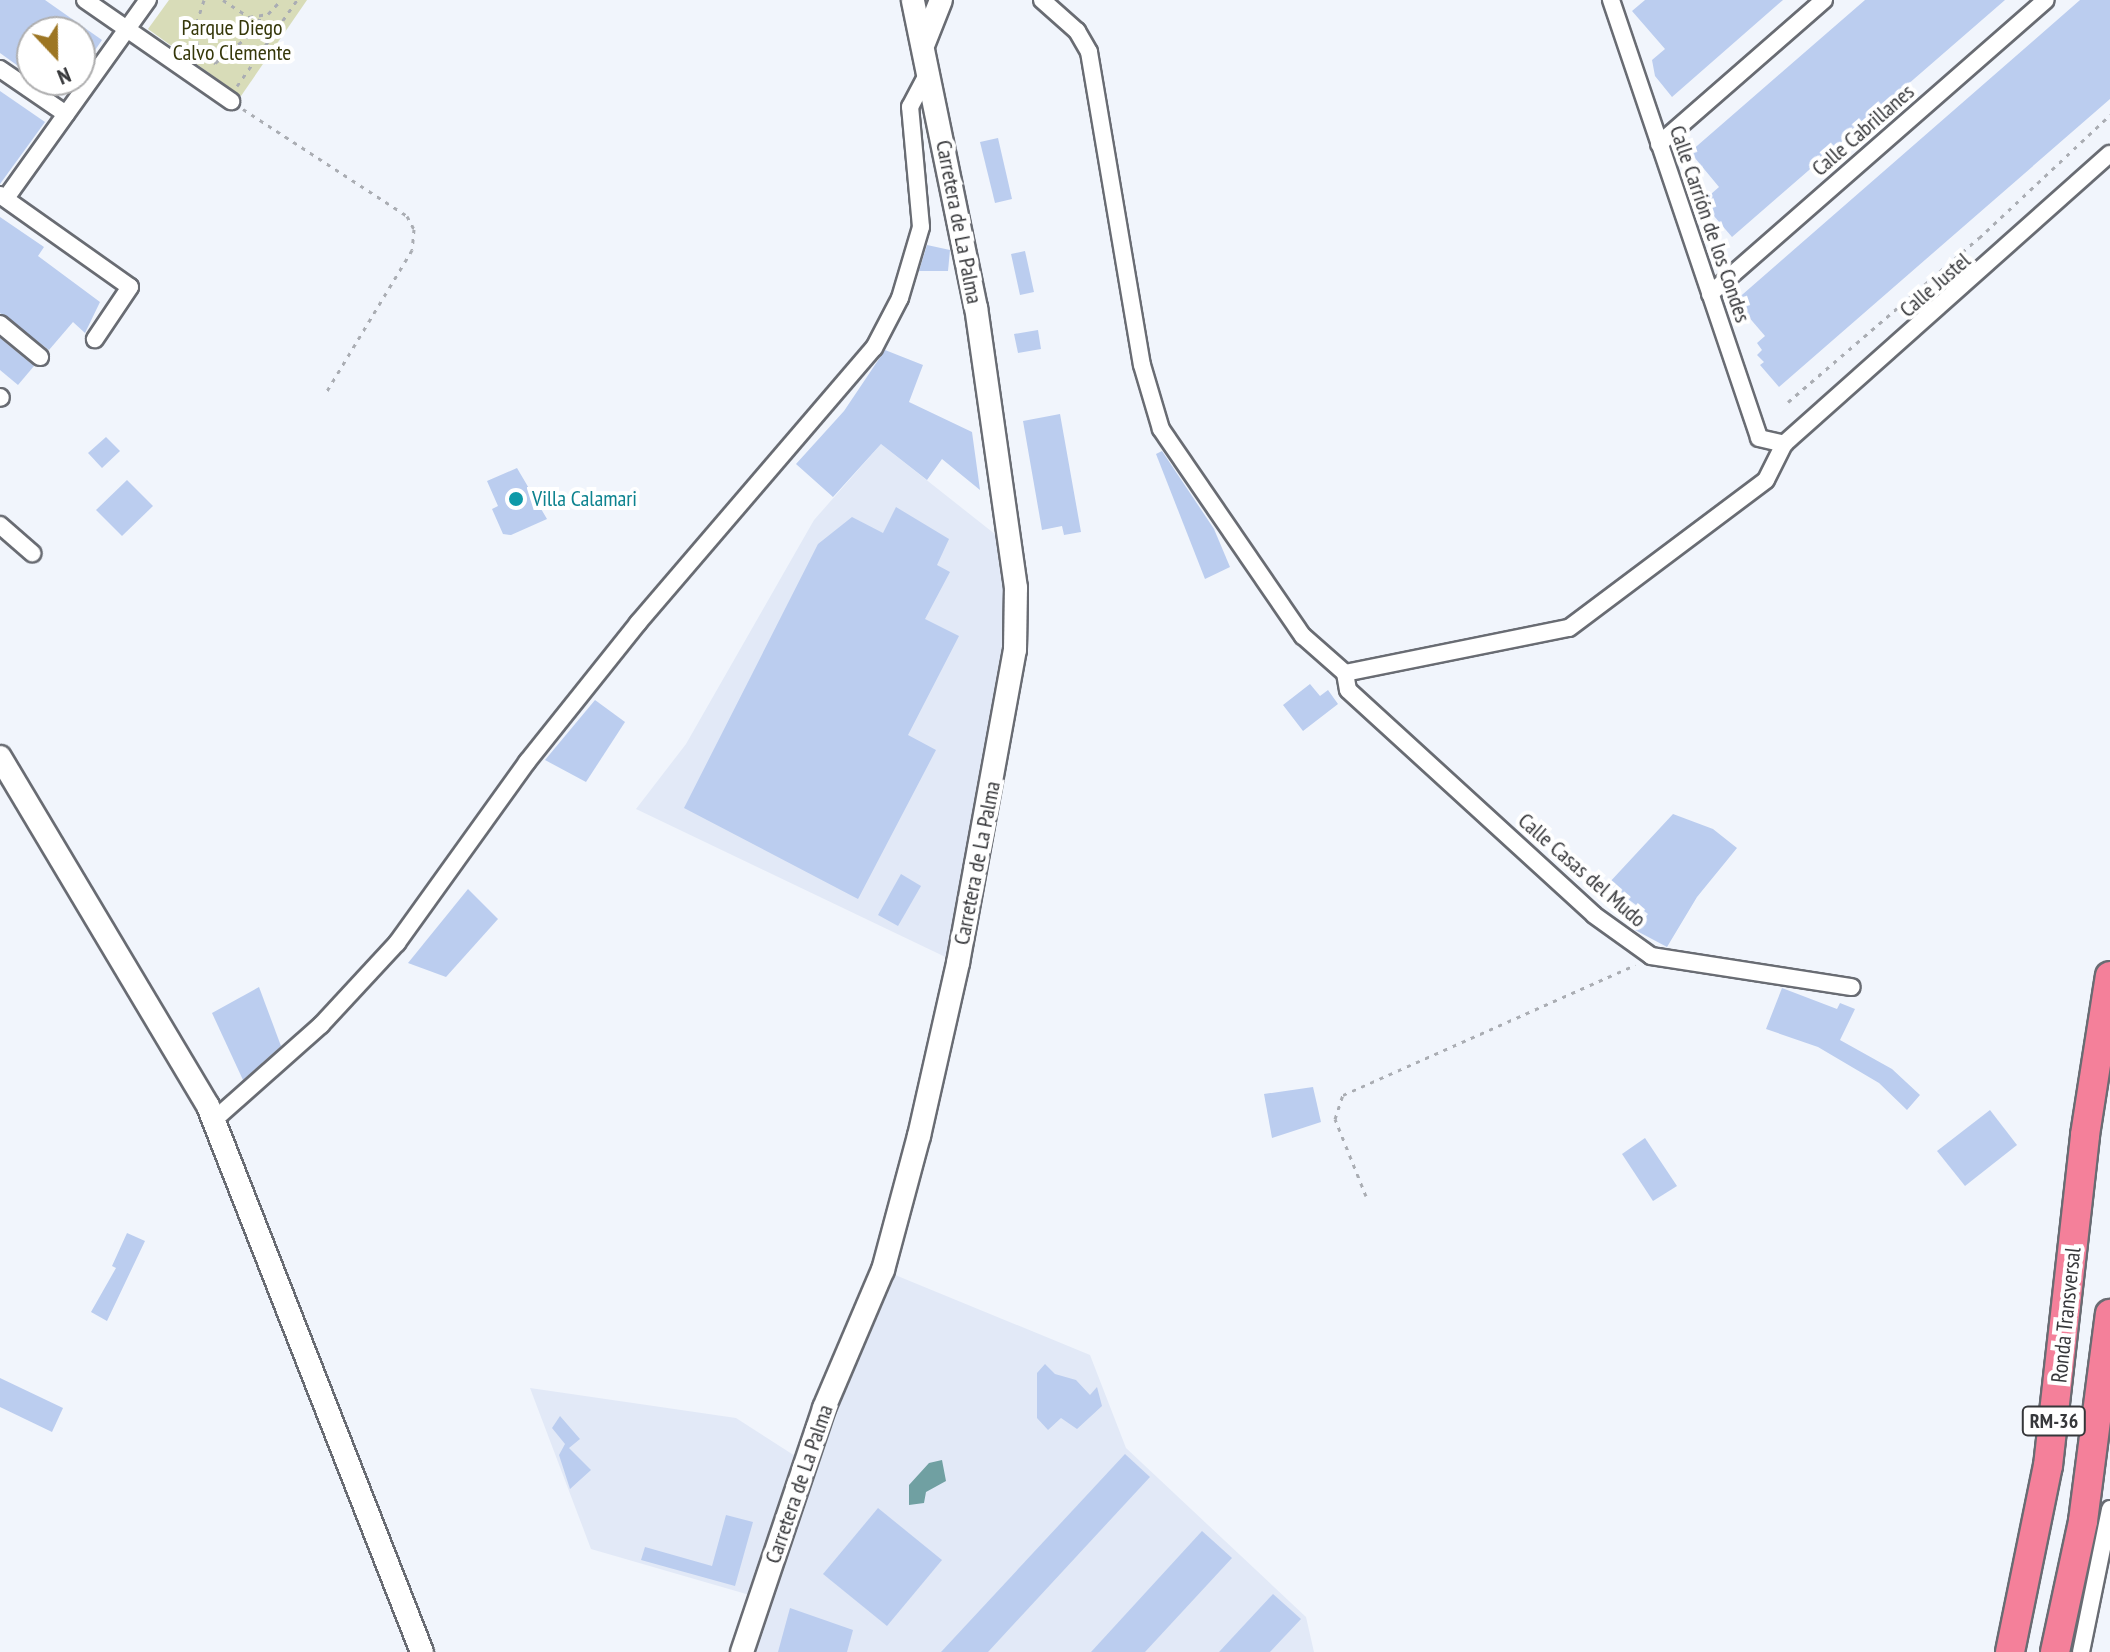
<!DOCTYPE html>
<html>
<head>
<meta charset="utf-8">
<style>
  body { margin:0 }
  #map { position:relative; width:2110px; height:1652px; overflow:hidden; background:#f1f5fc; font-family:"PT Sans Narrow",sans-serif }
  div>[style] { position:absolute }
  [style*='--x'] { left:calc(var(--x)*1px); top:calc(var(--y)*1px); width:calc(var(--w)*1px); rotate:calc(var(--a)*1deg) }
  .built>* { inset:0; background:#e2e9f7 }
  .green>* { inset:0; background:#d8dcb8 }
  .water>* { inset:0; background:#70a0a2 }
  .building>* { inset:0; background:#bbcdef }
  .path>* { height:3px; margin-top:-1.5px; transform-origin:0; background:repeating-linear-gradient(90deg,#aaadb3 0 4px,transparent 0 10px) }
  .roads { filter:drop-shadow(2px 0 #696c73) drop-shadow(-2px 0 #696c73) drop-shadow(0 2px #696c73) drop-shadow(0 -2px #696c73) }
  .street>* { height:16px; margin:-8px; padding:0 8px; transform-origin:8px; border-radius:8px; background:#fff }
  .secondary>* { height:22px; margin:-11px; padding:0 11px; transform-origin:11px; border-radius:11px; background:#fff }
  .highway>* { height:28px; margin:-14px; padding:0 14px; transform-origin:14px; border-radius:14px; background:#f4809a }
  .dots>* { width:22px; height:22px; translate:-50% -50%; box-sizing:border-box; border:4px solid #fff; border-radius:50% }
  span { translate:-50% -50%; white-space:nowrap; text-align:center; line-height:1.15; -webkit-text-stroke:8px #fff; paint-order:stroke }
  .shield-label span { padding:2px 6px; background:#fff; border:2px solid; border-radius:6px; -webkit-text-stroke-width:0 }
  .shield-label { font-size:20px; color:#36373a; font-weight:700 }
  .park-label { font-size:22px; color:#353709 }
  .street-label { font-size:22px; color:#36373a }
  .culture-label { font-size:22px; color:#0d838f }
  .left { translate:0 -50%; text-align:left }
  .north { position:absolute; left:16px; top:16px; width:80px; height:80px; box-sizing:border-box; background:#fff; border:2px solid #afafb0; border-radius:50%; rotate:158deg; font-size:22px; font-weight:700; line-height:32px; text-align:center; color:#36373a }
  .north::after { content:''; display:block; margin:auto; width:28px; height:36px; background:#9d7623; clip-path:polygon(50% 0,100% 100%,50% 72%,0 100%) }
</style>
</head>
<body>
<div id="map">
  <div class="built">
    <div style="clip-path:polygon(881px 444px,1010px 546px,1016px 588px,958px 963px,636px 809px,686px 744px,814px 520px)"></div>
    <div style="clip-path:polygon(883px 1270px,1090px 1355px,1126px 1448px,1306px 1617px,1314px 1652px,742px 1652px,760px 1598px,591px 1549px,530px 1388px,736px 1418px,806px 1463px)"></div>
  </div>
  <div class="green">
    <div style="clip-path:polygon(169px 0,307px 0,241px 96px,148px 29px)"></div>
  </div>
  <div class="water">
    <div style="clip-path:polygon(942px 1460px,946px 1481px,926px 1492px,924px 1503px,909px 1505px,909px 1485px,929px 1463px)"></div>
  </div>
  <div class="building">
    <div style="clip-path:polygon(0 0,45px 0,102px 40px,80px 72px,80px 32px,32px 32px,32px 76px,0 53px)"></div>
    <div style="clip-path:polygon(1645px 0,1783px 0,1672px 97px,1655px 76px,1652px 60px,1665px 49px,1632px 11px)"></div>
    <div style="clip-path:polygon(1865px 0,2005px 0,1732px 237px,1702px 202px,1719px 187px,1690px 152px)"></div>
    <div style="clip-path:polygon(2080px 0,2110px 0,2110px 99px,1779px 387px,1760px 365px,1764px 362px,1757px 355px,1762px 350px,1757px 343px,1765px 336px,1735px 301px)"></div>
    <div style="clip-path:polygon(0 91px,45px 122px,0 184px)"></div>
    <div style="clip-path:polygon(998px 138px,1012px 199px,995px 203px,980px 142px)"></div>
    <div style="clip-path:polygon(0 217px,44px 247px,38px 256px,100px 302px,85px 333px,73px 322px,49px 350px,0 313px)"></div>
    <div style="clip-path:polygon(927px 245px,950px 250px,948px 271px,919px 271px)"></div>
    <div style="clip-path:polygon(1025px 251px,1034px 292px,1020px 295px,1011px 254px)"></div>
    <div style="clip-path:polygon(1038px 330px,1041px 349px,1018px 353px,1014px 334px)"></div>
    <div style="clip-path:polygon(0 338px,34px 366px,18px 385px,0 370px)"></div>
    <div style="clip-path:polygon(885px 350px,923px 365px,909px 402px,972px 432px,980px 490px,942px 459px,927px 480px,881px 444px,833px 497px,796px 464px,844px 411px)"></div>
    <div style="clip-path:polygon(1060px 414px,1081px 532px,1064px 535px,1062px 526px,1042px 530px,1023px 421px)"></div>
    <div style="clip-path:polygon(106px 437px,120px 451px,102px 468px,88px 453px)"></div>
    <div style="clip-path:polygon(1162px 451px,1214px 529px,1230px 567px,1205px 579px,1156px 454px)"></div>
    <div style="clip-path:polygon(517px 468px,547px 519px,511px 535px,503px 534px,492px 509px,498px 506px,487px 481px)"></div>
    <div style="clip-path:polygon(127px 480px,153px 506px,122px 536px,96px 510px)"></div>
    <div style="clip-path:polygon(896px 507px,949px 539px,937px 565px,950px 572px,925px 619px,959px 636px,908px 735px,936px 750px,858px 899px,684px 808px,818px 544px,852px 517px,883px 533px)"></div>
    <div style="clip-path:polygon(1310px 684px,1320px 696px,1328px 690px,1338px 704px,1303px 731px,1283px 705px)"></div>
    <div style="clip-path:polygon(595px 700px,625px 722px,586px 782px,545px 760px)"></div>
    <div style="clip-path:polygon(1673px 814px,1713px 829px,1737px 848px,1697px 897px,1667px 947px,1635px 930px,1648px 914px,1608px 884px)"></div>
    <div style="clip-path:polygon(901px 874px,921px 886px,898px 926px,878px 915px)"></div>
    <div style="clip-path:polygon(468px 889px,498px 919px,446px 977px,408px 963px)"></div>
    <div style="clip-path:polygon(259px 987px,281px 1046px,243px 1080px,212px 1013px)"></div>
    <div style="clip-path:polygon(1782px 988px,1837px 1009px,1840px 1003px,1855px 1009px,1840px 1040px,1892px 1069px,1920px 1095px,1907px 1110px,1879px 1083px,1818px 1047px,1766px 1029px)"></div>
    <div style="clip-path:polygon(1313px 1087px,1321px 1122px,1272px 1138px,1264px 1094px)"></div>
    <div style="clip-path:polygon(1990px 1110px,2017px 1145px,1965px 1186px,1937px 1151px)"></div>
    <div style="clip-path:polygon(1645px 1138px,1677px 1186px,1653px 1201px,1622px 1154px)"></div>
    <div style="clip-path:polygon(127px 1233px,145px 1241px,107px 1321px,91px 1312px,116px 1268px,112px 1266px)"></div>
    <div style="clip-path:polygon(1045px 1364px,1055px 1374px,1076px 1380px,1090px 1395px,1097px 1387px,1102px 1406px,1077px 1429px,1061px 1418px,1048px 1430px,1037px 1418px,1037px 1373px)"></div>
    <div style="clip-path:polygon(0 1378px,63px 1408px,52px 1432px,0 1407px)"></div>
    <div style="clip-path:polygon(560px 1416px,580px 1439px,569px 1448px,591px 1470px,570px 1489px,559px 1455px,565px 1444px,552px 1428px)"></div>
    <div style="clip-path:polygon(1125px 1454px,1150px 1477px,988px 1652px,941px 1652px)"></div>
    <div style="clip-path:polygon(878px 1508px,942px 1560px,887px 1626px,823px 1574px)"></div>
    <div style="clip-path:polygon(726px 1515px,753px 1522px,735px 1586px,641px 1560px,645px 1547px,712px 1566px)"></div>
    <div style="clip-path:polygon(1202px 1531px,1232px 1558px,1145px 1652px,1091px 1652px)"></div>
    <div style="clip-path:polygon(1273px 1594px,1301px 1619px,1270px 1652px,1219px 1652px)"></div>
    <div style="clip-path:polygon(790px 1608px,853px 1630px,847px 1652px,778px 1652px)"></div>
  </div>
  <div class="path">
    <div style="--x:204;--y:0;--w:33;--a:108"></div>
    <div style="--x:194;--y:31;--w:20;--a:75"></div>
    <div style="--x:199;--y:50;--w:21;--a:39"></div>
    <div style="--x:215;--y:63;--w:40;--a:-39"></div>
    <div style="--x:246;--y:38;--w:26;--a:-54"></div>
    <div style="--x:223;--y:0;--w:31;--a:33"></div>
    <div style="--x:249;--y:17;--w:19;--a:-9"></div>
    <div style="--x:268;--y:14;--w:19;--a:-47"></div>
    <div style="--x:237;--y:86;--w:105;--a:-55.1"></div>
    <div style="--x:243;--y:109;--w:196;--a:33.1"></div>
    <div style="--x:407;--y:216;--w:15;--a:62"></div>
    <div style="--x:414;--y:229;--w:21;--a:95"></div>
    <div style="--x:412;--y:250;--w:165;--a:121.1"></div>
    <div style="--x:1788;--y:402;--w:252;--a:-40.7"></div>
    <div style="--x:1979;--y:238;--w:180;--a:-43.2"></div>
    <div style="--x:1366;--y:1196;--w:83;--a:-111.9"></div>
    <div style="--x:1335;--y:1119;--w:25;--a:-72"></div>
    <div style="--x:1343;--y:1095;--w:320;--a:-24"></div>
  </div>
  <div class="roads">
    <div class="street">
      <div style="--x:85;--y:0;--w:178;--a:34.7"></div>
      <div style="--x:1042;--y:0;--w:47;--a:41.5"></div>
      <div style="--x:1077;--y:31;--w:24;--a:60"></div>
      <div style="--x:1089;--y:52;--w:317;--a:80.4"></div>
      <div style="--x:1142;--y:365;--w:67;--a:73.5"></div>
      <div style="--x:1161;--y:429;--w:251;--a:55.6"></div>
      <div style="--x:1303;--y:636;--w:56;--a:41.4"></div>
      <div style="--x:1345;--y:673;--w:228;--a:-11.4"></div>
      <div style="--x:1569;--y:628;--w:246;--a:-36.9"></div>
      <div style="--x:1766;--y:480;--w:40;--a:-63.4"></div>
      <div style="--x:1784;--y:444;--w:436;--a:-41.7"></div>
      <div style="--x:1611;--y:0;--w:462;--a:71.3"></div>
      <div style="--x:1759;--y:438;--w:26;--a:13"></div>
      <div style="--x:0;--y:69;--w:80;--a:34.3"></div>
      <div style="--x:1659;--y:144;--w:219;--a:-41.1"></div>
      <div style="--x:0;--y:195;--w:159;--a:35.3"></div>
      <div style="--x:130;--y:287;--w:63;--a:123.9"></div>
      <div style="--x:6;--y:198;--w:244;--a:-54.4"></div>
      <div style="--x:1710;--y:294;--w:446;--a:-41.2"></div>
      <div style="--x:0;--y:324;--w:52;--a:39.5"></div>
      <div style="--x:0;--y:397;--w:1;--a:45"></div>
      <div style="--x:0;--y:525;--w:43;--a:41.2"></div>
      <div style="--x:1345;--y:673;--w:17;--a:80"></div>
      <div style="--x:1348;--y:690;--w:333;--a:42.4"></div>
      <div style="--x:1594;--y:915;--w:70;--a:35.7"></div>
      <div style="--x:1651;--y:956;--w:203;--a:8.8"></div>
      <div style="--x:214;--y:1120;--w:143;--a:-41.6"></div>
      <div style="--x:321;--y:1025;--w:112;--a:-47.2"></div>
      <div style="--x:397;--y:943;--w:223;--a:-54.3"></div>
      <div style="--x:527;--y:762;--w:178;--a:-51.4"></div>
      <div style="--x:638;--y:623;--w:362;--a:-49.4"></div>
      <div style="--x:874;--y:348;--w:56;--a:-62.5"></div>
      <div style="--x:900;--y:298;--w:74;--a:-73.5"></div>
      <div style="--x:921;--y:227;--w:121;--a:-95.2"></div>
      <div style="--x:910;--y:107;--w:41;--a:-62.2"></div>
      <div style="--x:2081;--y:1652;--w:146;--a:-78.5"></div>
    </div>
    <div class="secondary">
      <div style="--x:924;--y:43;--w:46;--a:-68.4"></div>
      <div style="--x:0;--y:757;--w:406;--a:59.2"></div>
      <div style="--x:208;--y:1106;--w:586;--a:68.6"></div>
      <div style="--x:742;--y:1652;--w:257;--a:-71.4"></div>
      <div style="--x:824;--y:1408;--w:150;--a:-66.9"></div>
      <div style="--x:883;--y:1270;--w:139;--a:-75"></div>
      <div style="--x:919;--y:1136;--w:177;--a:-77.3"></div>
      <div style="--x:958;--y:963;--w:318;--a:-79.7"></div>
      <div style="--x:1015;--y:650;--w:62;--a:-89.1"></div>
      <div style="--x:1016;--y:588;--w:283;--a:-98.1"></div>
      <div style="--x:976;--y:308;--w:314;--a:-101.6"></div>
    </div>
    <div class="highway">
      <div style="--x:2010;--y:1652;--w:190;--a:-78.5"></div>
      <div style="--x:2048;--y:1466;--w:333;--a:-83.6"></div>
      <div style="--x:2085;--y:1135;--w:161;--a:-81.1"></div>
      <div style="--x:2055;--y:1652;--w:134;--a:-77.9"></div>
      <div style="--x:2083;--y:1521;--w:209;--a:-82.6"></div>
    </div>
  </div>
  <div class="dots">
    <div style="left:516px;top:499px;background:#0f9aa8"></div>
  </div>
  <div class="shield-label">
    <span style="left:2054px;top:1421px">RM-36</span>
  </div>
  <div class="park-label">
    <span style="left:232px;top:40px">Parque Diego<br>Calvo Clemente</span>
  </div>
  <div class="street-label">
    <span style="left:1863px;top:130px;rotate:-41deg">Calle Cabrillanes</span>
    <span style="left:959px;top:222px;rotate:79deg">Carretera de La Palma</span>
    <span style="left:1710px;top:224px;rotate:71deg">Calle Carrión de los Condes</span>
    <span style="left:1935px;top:285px;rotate:-41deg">Calle Justel</span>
    <span style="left:977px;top:863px;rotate:-79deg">Carretera de La Palma</span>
    <span style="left:1582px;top:870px;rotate:41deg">Calle Casas del Mudo</span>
    <span style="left:2066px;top:1315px;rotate:-84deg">Ronda Transversal</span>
    <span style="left:799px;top:1484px;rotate:-71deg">Carretera de La Palma</span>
  </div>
  <div class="culture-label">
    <span class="left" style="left:532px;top:499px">Villa Calamari</span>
  </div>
  <div class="north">N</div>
</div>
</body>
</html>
